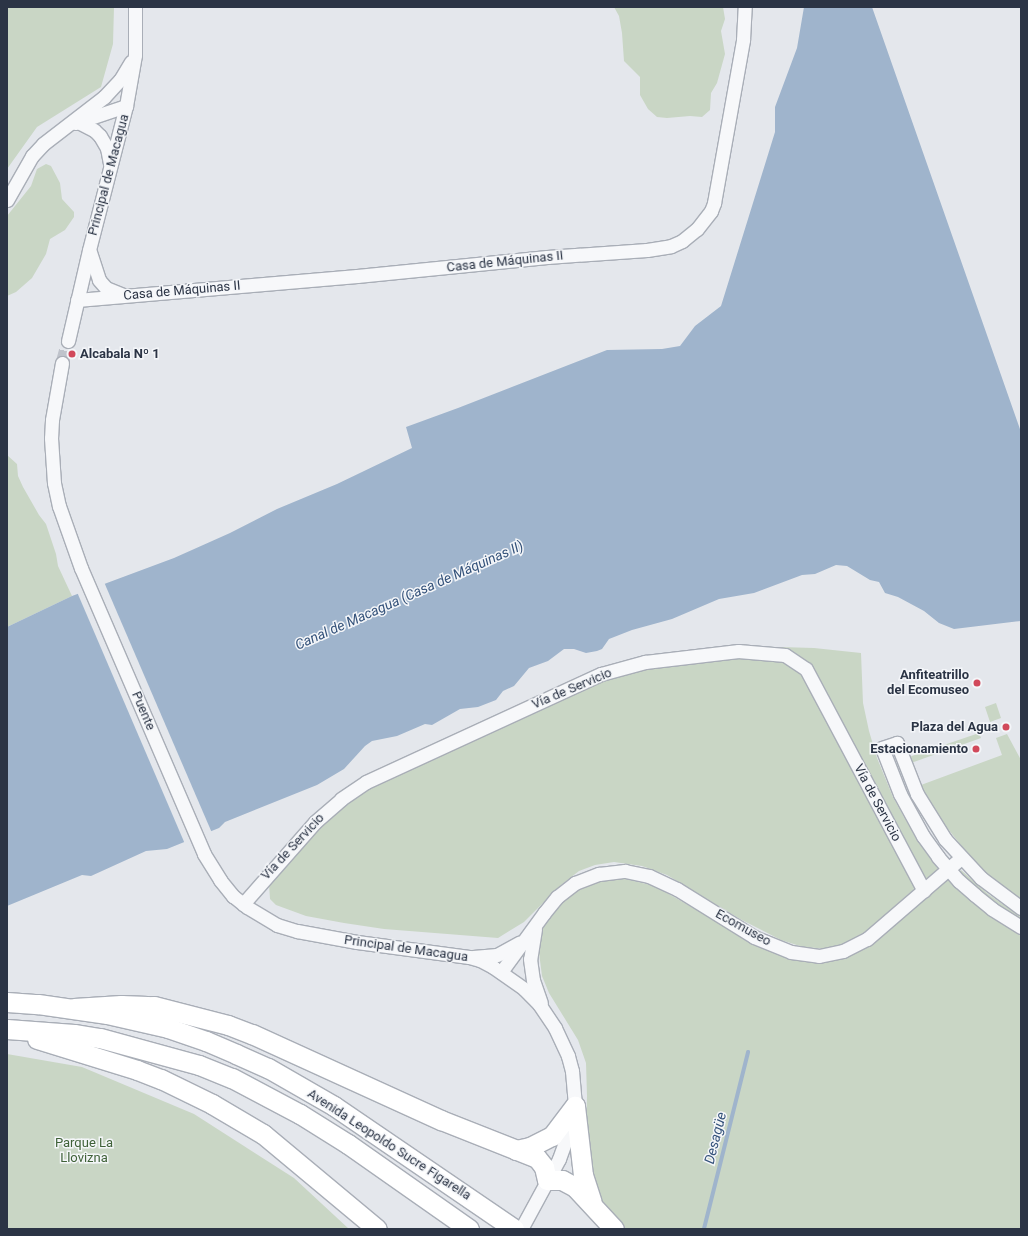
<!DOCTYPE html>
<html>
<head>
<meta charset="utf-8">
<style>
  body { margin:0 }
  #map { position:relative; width:1028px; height:1236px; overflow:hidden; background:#e4e7ec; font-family:Roboto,sans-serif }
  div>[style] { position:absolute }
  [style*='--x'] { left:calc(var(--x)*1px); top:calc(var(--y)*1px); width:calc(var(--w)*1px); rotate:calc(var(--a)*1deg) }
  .green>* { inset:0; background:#c9d6c5 }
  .water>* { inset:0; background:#9fb4cc }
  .pier>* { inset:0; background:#e4e7ec }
  .stream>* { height:3.5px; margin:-1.75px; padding:0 1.75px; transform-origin:1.75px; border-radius:1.75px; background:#9fb4cc }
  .minor-tunnel>* { height:13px; margin-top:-6.5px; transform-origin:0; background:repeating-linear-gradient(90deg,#bfc3cb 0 13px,transparent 0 19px) }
  .roads { filter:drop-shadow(1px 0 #a9aeb7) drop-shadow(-1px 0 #a9aeb7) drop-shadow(0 1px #a9aeb7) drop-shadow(0 -1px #a9aeb7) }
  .minor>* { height:13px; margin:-6.5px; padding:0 6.5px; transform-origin:6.5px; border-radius:6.5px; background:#f7f8fa }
  .secondary>* { height:19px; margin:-9.5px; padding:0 9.5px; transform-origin:9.5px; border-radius:9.5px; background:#fff }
  .dots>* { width:11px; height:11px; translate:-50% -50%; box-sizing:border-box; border:2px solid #f4f6f9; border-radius:50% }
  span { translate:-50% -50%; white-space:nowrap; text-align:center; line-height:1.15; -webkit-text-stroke:3px #f4f6f9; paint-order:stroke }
  .street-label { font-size:13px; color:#2b3445 }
  .poi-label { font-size:13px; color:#2b3445; font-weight:700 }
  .left { translate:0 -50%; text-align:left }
  .right { translate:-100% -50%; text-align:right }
  .park-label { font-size:13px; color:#3f6138 }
  .water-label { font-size:14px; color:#34527a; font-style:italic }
  .frame { position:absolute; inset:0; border:8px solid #2b3445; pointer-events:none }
</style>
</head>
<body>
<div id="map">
  <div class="green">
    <div style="clip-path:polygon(7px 7px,114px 7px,113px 44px,101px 87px,37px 127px,7px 169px)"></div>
    <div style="clip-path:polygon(614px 7px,723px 7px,725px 19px,721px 31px,725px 54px,717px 83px,711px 93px,710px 110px,702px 117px,690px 116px,667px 118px,657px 117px,648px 109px,640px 95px,640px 77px,624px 61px,622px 33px,619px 16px)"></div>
    <div style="clip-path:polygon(46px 164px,51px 166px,60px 183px,62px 199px,74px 212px,74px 217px,65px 230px,50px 239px,46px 254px,32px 278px,16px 292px,7px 296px,7px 216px,31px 186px,37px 169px)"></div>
    <div style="clip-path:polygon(7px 455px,17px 464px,18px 476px,23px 487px,39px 515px,46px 524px,56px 554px,58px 566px,72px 596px,7px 627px)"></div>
    <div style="clip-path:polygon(780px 647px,814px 648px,861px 653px,863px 703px,869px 731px,877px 758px,893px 797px,904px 817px,917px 840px,938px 869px,926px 879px,921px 879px,813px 669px,797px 654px)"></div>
    <div style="clip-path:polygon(775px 658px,790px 663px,806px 679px,916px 885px,913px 890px,868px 930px,846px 944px,831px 949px,803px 947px,781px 940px,740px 919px,667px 875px,642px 866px,614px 862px,595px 865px,579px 871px,561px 885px,524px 922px,498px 938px,384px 929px,344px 923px,306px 916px,276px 905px,270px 899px,269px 884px,273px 877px,326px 820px,371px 786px,605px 679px,661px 666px,729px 659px)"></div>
    <div style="clip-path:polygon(996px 703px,1001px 718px,990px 722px,985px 707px)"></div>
    <div style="clip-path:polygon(979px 733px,981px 738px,911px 763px,909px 757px)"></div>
    <div style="clip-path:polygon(1007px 734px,1021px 760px,1021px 899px,986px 873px,968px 854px,936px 814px,921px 785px,1002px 755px,996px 738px)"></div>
    <div style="clip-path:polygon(961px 870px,988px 894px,1021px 917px,1021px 921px,998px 907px,959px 873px)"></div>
    <div style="clip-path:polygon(621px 878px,655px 886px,754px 943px,832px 960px,857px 951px,880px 936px,946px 878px,988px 915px,1021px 936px,1021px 1229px,621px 1229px,598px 1200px,592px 1180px,586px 1136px,587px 1096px,586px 1063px,578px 1040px,549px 993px,542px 976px,538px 945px,542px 930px,548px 917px,574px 892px,602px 881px)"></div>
    <div style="clip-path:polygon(7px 1054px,82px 1067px,194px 1114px,294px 1178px,349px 1229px,7px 1229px)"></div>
  </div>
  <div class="water">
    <div style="clip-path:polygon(804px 7px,872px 7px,1021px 432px,1021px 621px,954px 629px,939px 623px,924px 611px,898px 597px,885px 593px,879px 582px,870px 580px,847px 566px,836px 565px,815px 574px,802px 575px,754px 593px,719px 599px,672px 619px,632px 630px,609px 639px,602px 649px,597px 651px,586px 653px,574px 649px,564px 649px,548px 661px,529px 668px,514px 686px,503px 691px,496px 700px,478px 707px,460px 709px,432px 725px,425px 724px,397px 736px,372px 741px,365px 746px,344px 769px,317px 785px,225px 822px,219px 828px,167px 849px,146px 851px,91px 876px,82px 875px,7px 906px,7px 627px,72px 596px,174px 558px,230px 533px,277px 509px,337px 484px,412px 448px,406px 427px,458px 408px,607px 350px,662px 349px,680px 346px,695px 326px,721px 306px,775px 132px,775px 107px,797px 48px)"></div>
  </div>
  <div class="pier">
    <div style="clip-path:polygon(104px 582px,212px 833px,185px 844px,77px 592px)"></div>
  </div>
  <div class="stream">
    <div style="--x:704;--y:1229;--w:182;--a:-76"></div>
  </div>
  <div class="minor-tunnel">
    <div style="--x:62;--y:363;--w:23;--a:-75"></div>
  </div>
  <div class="roads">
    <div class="minor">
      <div style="--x:78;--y:122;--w:18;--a:27"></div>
      <div style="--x:94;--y:130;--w:8;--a:45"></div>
      <div style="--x:100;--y:136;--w:14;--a:60"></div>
      <div style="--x:107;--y:148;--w:16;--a:79"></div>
      <div style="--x:75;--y:123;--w:54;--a:-18.4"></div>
      <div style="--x:7;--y:200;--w:51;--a:-60.4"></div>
      <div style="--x:32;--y:156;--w:16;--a:-47"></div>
      <div style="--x:43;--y:144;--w:77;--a:-37.6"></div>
      <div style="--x:104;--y:97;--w:23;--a:-47"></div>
      <div style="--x:120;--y:80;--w:21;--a:-59"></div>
      <div style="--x:90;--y:252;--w:29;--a:72"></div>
      <div style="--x:99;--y:280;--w:11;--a:49"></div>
      <div style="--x:106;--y:288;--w:18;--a:22"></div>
      <div style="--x:77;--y:300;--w:281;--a:-4.9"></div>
      <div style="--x:357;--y:276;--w:191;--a:-5.7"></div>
      <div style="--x:547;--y:257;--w:100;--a:-4"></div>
      <div style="--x:647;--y:250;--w:24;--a:-9"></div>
      <div style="--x:671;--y:246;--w:12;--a:-24"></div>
      <div style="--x:682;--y:241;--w:19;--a:-39"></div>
      <div style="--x:697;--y:229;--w:23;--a:-52"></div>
      <div style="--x:711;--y:211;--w:9;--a:-69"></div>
      <div style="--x:714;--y:203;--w:166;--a:-79.9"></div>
      <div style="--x:743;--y:40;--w:33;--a:-87"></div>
      <div style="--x:68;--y:341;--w:93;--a:-77"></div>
      <div style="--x:89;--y:250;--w:149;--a:-75.6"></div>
      <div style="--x:126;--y:106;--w:52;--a:-80"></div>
      <div style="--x:135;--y:55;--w:48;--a:-90"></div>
      <div style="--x:62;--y:363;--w:58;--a:100"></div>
      <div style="--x:52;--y:420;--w:18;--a:93"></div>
      <div style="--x:51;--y:438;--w:45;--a:86.2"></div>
      <div style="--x:54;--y:483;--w:24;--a:78"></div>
      <div style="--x:59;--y:506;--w:66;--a:70.5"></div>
      <div style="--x:81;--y:568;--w:311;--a:66.7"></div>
      <div style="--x:204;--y:854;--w:31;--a:58"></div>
      <div style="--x:220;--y:880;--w:21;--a:51"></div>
      <div style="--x:233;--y:896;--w:18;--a:38"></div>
      <div style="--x:247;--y:907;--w:35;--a:31"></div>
      <div style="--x:277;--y:925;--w:21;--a:17"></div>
      <div style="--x:297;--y:931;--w:61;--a:10.4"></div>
      <div style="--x:357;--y:942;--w:113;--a:7.6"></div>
      <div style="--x:469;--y:957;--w:11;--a:15"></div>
      <div style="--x:480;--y:960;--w:15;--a:28"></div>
      <div style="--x:493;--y:967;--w:38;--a:35"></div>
      <div style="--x:524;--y:989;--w:21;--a:45"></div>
      <div style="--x:539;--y:1004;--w:29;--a:56"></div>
      <div style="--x:555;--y:1028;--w:31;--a:65"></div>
      <div style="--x:568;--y:1056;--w:16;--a:75"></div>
      <div style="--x:572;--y:1071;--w:35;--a:85"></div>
      <div style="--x:575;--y:1106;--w:17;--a:100"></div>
      <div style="--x:572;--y:1123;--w:38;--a:110"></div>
      <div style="--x:559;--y:1159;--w:80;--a:118.5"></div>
      <div style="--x:243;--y:904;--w:109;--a:-48.7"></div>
      <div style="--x:315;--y:822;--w:35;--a:-41"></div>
      <div style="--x:341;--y:799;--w:30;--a:-34"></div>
      <div style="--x:366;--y:782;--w:259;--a:-24.7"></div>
      <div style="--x:601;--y:674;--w:46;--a:-15.3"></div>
      <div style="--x:645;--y:662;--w:94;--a:-6.7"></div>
      <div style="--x:738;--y:651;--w:47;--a:4.9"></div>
      <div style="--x:785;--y:655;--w:25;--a:34"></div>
      <div style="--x:806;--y:669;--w:251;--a:62"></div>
      <div style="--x:1021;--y:908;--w:50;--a:-143.1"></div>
      <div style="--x:981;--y:878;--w:53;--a:-132.7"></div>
      <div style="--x:945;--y:839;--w:53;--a:-121.9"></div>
      <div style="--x:917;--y:794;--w:55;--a:-111.4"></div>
      <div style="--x:897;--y:743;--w:16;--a:162"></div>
      <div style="--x:882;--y:748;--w:49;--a:68.6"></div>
      <div style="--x:900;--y:794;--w:48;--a:61.3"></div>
      <div style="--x:923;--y:836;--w:26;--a:54"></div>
      <div style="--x:938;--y:857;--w:32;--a:49"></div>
      <div style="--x:959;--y:881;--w:21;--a:41"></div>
      <div style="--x:975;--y:895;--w:22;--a:39"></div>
      <div style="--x:992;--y:909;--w:34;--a:32"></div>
      <div style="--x:535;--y:929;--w:30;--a:99"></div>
      <div style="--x:530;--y:959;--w:21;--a:82"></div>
      <div style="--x:533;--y:980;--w:24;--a:71"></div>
      <div style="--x:473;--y:957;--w:24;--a:-5"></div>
      <div style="--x:497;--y:955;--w:26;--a:-29"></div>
      <div style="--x:501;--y:972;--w:73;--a:-53.9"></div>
      <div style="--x:544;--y:913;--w:21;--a:-51"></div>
      <div style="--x:557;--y:897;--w:23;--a:-38"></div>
      <div style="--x:575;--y:883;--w:26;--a:-21"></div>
      <div style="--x:599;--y:874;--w:26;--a:-7"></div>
      <div style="--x:625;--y:871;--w:25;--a:12"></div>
      <div style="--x:649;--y:876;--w:31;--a:25"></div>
      <div style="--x:677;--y:889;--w:91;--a:31.9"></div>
      <div style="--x:754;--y:937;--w:40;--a:22"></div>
      <div style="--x:791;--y:952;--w:28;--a:8"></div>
      <div style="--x:819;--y:956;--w:25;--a:-12"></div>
      <div style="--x:843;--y:951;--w:27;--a:-27"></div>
      <div style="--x:867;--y:939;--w:124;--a:-40.8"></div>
    </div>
    <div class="secondary">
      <div style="--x:7;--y:1002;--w:31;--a:4"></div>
      <div style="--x:38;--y:1004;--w:70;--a:8.2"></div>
      <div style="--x:107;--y:1014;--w:63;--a:12.9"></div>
      <div style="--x:168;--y:1028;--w:40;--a:18.9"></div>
      <div style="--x:206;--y:1041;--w:33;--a:23"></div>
      <div style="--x:236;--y:1054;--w:35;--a:24"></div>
      <div style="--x:268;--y:1068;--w:76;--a:29.9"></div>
      <div style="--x:334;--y:1106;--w:218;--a:34.3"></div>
      <div style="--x:74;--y:1008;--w:47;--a:-3.7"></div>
      <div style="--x:121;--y:1005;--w:33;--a:2"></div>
      <div style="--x:154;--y:1006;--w:76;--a:14.4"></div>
      <div style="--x:228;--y:1025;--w:26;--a:21"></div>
      <div style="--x:252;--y:1034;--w:208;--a:24.5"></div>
      <div style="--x:441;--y:1120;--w:103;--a:21.6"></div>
      <div style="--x:537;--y:1158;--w:11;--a:52"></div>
      <div style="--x:544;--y:1167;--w:13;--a:77"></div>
      <div style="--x:547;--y:1180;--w:15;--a:0"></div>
      <div style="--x:562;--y:1180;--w:15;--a:28"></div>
      <div style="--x:575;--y:1187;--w:57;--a:47.1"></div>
      <div style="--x:7;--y:1029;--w:67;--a:4.3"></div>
      <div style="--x:74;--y:1034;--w:26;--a:9"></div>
      <div style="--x:100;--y:1038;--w:103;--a:15.3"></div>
      <div style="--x:199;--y:1065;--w:35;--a:22"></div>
      <div style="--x:232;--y:1078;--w:77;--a:27.9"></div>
      <div style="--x:300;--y:1114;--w:57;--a:32"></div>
      <div style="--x:348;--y:1144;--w:148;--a:35.1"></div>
      <div style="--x:37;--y:1039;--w:105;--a:17.2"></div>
      <div style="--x:137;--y:1070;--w:26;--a:21"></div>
      <div style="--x:161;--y:1079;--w:57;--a:26.1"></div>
      <div style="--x:212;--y:1104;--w:59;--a:30.5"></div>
      <div style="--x:263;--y:1134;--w:148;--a:39.8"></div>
      <div style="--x:575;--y:1106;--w:69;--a:83.4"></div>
      <div style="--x:583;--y:1175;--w:28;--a:72"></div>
      <div style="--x:516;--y:1150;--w:14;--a:-12"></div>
      <div style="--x:530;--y:1147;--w:25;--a:-27"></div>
      <div style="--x:552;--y:1136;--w:38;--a:-53"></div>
    </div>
  </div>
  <div class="dots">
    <div style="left:72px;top:354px;background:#d1495b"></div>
    <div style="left:977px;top:683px;background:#d1495b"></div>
    <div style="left:1006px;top:727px;background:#d1495b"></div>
    <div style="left:976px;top:749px;background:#d1495b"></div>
  </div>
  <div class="street-label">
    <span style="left:109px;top:175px;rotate:-75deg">Principal de Macagua</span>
    <span style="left:505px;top:262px;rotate:-6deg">Casa de Máquinas II</span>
    <span style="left:182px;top:291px;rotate:-5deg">Casa de Máquinas II</span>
    <span style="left:572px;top:689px;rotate:-23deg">Vía de Servicio</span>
    <span style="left:143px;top:711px;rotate:67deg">Puente</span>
    <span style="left:877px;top:803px;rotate:62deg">Vía de Servicio</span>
    <span style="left:293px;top:847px;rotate:-47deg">Vía de Servicio</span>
    <span style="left:743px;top:928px;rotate:29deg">Ecomuseo</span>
    <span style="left:406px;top:949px;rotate:8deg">Principal de Macagua</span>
    <span style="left:389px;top:1145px;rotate:33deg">Avenida Leopoldo Sucre Figarella</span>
  </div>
  <div class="poi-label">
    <span class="left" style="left:80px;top:354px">Alcabala Nº 1</span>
    <span class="right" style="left:969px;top:683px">Anfiteatrillo<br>del Ecomuseo</span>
    <span class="right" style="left:998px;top:727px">Plaza del Agua</span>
    <span class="right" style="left:968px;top:749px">Estacionamiento</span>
  </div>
  <div class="park-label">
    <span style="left:84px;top:1151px">Parque La<br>Llovizna</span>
  </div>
  <div class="water-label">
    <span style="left:409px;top:595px;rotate:-24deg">Canal de Macagua (Casa de Máquinas II)</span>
    <span style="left:715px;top:1138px;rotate:-76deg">Desagüe</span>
  </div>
  <div class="frame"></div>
</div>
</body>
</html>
